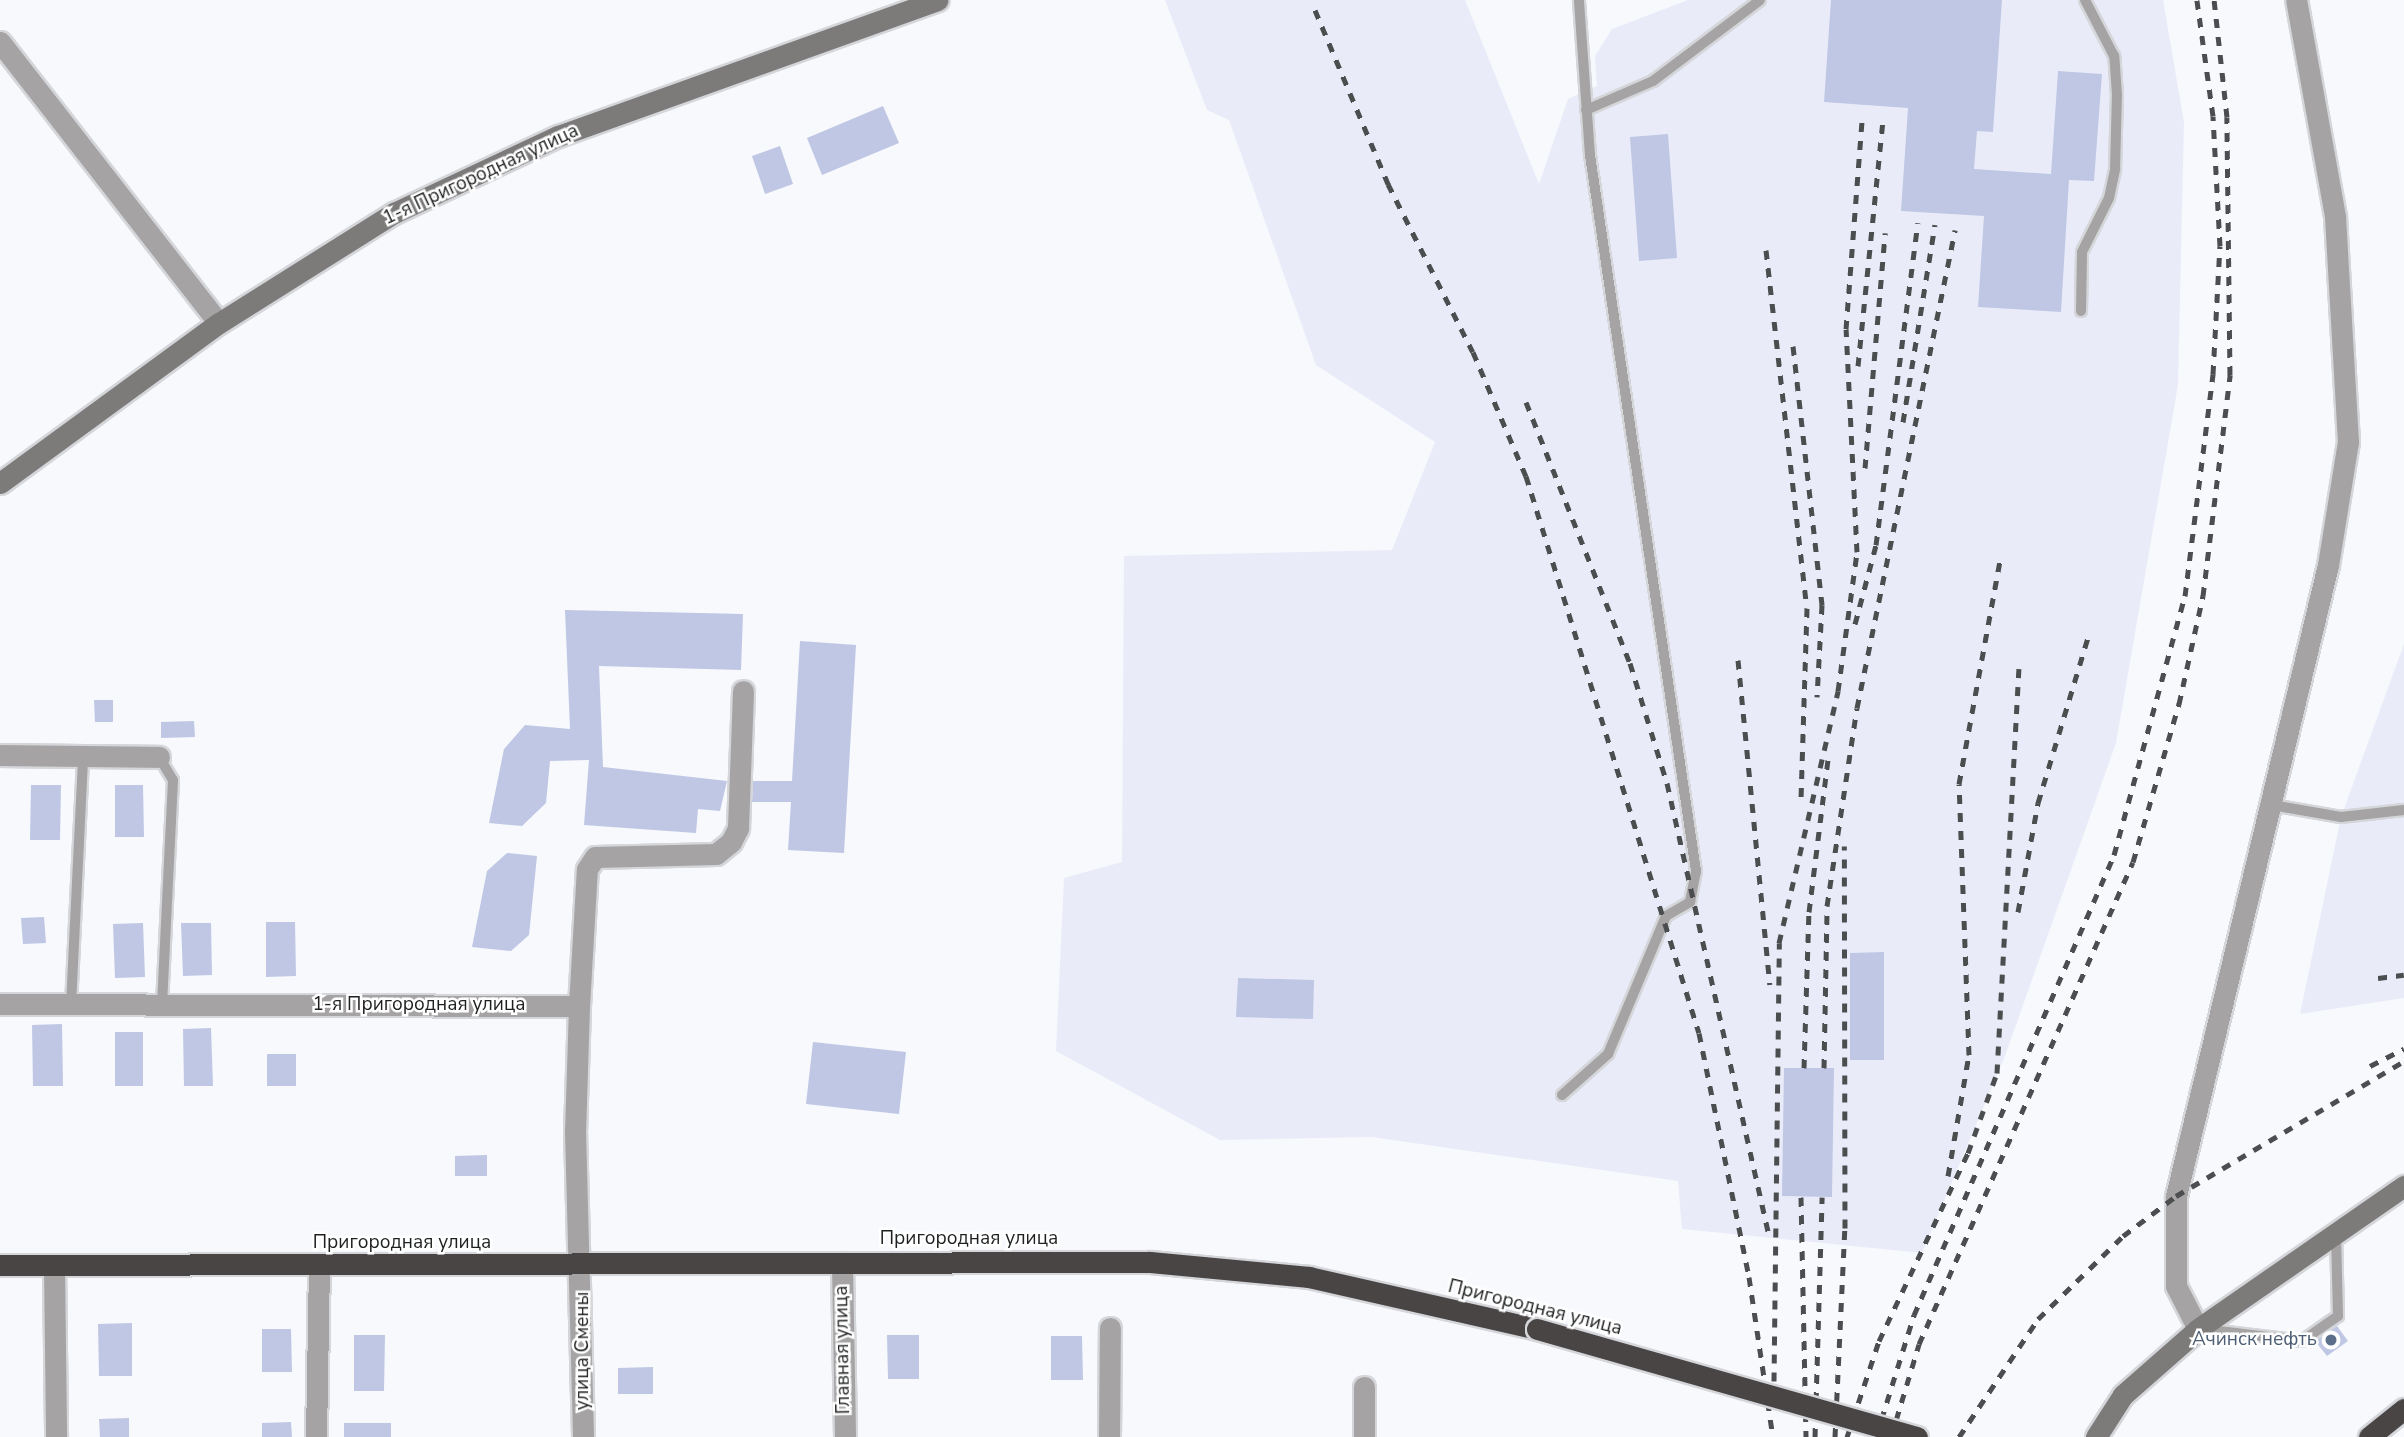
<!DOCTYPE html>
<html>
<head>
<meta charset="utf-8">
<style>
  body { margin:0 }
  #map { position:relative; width:2404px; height:1437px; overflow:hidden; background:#f7f9fd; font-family:"Nunito Sans",sans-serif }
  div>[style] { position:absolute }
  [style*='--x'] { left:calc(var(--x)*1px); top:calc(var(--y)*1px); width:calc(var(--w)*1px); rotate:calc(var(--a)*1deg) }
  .built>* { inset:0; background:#e9ecf8 }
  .building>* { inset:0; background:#bfc7e4 }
  .roads { filter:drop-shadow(2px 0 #d4d6da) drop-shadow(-2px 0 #d4d6da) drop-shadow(0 2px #d4d6da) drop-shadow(0 -2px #d4d6da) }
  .lane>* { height:10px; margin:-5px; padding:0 5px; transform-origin:5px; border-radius:5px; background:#a5a3a3 }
  .street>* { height:21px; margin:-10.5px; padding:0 10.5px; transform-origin:10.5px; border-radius:10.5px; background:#a5a3a3 }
  .secondary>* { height:21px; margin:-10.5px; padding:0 10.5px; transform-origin:10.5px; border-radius:10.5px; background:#7d7a7a }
  .highway>* { height:21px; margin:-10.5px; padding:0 10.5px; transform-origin:10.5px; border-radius:10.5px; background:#4a4545 }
  .rail>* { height:5px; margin-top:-2.5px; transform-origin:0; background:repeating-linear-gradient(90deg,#4b4d4e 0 9px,transparent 0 18px) }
  .bridges { filter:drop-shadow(2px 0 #d4d6da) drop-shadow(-2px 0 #d4d6da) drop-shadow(0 2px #d4d6da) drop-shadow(0 -2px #d4d6da) }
  .highway-bridge>* { height:21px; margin:-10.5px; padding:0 10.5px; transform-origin:10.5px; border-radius:10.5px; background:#4a4545 }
  .dots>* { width:19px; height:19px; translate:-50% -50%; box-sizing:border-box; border:4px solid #fff; border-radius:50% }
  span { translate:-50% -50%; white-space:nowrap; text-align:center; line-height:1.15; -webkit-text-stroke:5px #fff; paint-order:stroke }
  .street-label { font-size:19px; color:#1f2021 }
  .service-label { font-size:19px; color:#4e5e75 }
  .right { translate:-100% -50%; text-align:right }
</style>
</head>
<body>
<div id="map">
  <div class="built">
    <div style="clip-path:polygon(1165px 0,1465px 0,1539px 184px,1568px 99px,1597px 86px,1595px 56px,1612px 29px,1688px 0,2163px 0,2184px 122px,2178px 385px,2116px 743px,2005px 1056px,1922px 1253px,1682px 1229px,1678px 1181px,1372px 1137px,1220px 1140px,1056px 1051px,1064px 878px,1122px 862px,1124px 556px,1392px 550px,1435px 442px,1316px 365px,1229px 120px,1207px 110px)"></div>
    <div style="clip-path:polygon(2404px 644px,2404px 998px,2300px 1014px,2341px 817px)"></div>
  </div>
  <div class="building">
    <div style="clip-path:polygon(1831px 0,2002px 0,1993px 132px,1977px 131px,1974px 169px,2051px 174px,2058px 71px,2102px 74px,2094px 181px,2069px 180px,2061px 312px,1978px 307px,1984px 216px,1901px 211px,1908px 108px,1824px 102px)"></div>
    <div style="clip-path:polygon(883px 106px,899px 143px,822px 175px,807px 138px)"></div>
    <div style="clip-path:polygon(1668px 134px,1677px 258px,1639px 261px,1630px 137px)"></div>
    <div style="clip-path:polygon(780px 146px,793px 184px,765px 194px,752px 156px)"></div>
    <div style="clip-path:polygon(565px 610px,743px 614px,741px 670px,599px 666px,603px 767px,727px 781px,720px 811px,698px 809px,696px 833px,584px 825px,589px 760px,550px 761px,546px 803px,522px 826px,489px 823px,504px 749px,525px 725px,570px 729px)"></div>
    <div style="clip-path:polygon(800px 641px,856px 645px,844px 853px,788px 850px,791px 802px,752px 802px,753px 781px,792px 781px)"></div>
    <div style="clip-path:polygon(94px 700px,113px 700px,113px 722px,95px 722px)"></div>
    <div style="clip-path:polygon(194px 721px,195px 737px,161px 738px,161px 722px)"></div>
    <div style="clip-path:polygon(31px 785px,61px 785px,60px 840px,30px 840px)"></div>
    <div style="clip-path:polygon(115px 785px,143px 785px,144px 837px,115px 837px)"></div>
    <div style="clip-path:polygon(507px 853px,537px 856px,529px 935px,511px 951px,472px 947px,487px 871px)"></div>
    <div style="clip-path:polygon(44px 917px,46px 943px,23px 944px,21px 918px)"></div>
    <div style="clip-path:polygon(266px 922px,295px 922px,296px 976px,266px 977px)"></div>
    <div style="clip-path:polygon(143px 923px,145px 977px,115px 978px,113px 924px)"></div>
    <div style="clip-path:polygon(181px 923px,211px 923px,212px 975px,183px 976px)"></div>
    <div style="clip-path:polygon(1884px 952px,1884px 1060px,1850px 1060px,1850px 953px)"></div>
    <div style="clip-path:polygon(1238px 978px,1314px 980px,1313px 1019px,1236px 1017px)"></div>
    <div style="clip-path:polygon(62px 1024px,63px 1086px,33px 1086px,32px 1025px)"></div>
    <div style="clip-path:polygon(211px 1028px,213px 1086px,184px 1086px,183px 1029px)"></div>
    <div style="clip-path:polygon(115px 1032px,143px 1032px,143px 1086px,115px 1086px)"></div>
    <div style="clip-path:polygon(813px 1042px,906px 1052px,899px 1114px,806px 1104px)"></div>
    <div style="clip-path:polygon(267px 1054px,296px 1054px,296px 1086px,267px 1086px)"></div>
    <div style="clip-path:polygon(1784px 1068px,1834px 1068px,1832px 1197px,1782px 1196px)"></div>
    <div style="clip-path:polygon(487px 1155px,487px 1176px,455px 1176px,455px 1156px)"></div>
    <div style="clip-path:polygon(132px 1323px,132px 1376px,99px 1376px,98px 1324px)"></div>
    <div style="clip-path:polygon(2337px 1326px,2348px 1341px,2327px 1356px,2315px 1341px)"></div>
    <div style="clip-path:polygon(262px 1329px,291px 1329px,292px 1372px,262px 1372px)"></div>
    <div style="clip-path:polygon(354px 1335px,385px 1335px,384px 1391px,354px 1391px)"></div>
    <div style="clip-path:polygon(887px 1335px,919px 1335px,919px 1379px,888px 1379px)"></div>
    <div style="clip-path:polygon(1051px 1336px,1082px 1336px,1083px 1380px,1051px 1380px)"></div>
    <div style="clip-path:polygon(653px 1367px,653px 1394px,618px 1394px,618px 1368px)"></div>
    <div style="clip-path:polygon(129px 1418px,129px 1437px,100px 1437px,99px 1419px)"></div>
    <div style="clip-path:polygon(291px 1422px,292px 1437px,262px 1437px,262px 1423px)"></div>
    <div style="clip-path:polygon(344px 1423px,391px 1423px,391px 1437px,344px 1437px)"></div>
  </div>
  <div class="roads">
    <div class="lane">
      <div style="--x:1586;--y:110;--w:73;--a:-23.4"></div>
      <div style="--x:1653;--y:81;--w:134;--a:-37.1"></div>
      <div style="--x:2081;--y:311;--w:59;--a:-89"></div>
      <div style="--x:2082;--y:252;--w:60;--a:-63.4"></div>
      <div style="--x:2109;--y:198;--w:30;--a:-78"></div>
      <div style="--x:2115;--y:169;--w:74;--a:-88.5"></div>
      <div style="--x:2117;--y:95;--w:39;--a:-94"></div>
      <div style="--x:2114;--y:56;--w:63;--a:-117.4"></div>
      <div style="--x:159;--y:757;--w:27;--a:59"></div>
      <div style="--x:173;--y:780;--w:224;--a:92.8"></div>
      <div style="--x:2272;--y:805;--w:70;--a:9.9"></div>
      <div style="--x:2341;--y:817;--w:63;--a:-6.3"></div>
      <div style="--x:71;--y:1005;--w:249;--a:-87.2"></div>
      <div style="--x:1562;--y:1095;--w:62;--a:-41.7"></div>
      <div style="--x:1608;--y:1054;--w:150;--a:-67.2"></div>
      <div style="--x:1666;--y:916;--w:28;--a:-30"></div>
      <div style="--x:1690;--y:902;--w:32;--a:-79"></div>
      <div style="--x:1696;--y:871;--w:724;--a:-98.42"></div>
      <div style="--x:1590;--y:155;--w:155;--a:-94.1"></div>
      <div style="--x:2202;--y:1329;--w:101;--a:6.8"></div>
      <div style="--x:2302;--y:1341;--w:44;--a:-34.8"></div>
      <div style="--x:2338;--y:1316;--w:84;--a:-91.4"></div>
    </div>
    <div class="street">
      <div style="--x:0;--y:42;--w:356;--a:52.1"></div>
      <div style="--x:0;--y:755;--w:159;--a:0.7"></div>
      <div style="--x:0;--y:1004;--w:579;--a:0.2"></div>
      <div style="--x:579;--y:1006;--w:124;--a:91.8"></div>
      <div style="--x:575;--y:1130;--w:307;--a:88.5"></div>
      <div style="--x:579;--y:1006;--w:137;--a:-86.7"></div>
      <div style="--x:587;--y:869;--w:14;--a:-56"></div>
      <div style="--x:595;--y:857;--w:121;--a:-1.4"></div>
      <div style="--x:716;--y:854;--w:19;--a:-39"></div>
      <div style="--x:731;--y:842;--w:16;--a:-63"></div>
      <div style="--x:738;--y:828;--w:137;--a:-87.9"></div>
      <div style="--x:842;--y:1263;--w:174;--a:89"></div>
      <div style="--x:54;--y:1266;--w:171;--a:89.3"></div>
      <div style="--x:2198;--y:1329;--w:48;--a:-117.1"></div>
      <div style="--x:2176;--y:1286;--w:90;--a:-90"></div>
      <div style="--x:2176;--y:1196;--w:649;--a:-76.46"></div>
      <div style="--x:2328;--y:565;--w:125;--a:-80.8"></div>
      <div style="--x:2348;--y:442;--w:226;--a:-93.3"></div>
      <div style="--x:2335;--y:216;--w:219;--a:-100.2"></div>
      <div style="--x:316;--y:1437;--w:170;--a:-89"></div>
      <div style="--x:1109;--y:1437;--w:109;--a:-89.5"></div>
      <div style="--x:1364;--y:1437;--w:50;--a:-90"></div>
    </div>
    <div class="secondary">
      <div style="--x:0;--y:483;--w:271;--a:-36.2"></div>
      <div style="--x:219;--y:323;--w:207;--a:-32.2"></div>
      <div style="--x:394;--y:213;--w:181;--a:-25.2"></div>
      <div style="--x:558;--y:136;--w:403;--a:-19.7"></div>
      <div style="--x:2096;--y:1437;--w:50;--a:-57.3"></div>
      <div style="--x:2123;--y:1395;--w:100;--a:-41.3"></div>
      <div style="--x:2198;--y:1329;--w:251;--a:-34.8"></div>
    </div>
    <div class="highway">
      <div style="--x:0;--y:1265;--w:1150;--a:-0.15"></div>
      <div style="--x:1150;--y:1262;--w:160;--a:5.4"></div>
      <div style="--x:1309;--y:1277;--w:234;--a:12.8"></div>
      <div style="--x:2369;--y:1437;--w:45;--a:-38.7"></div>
    </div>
  </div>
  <div class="rail">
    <div style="--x:1315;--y:10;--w:189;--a:67.2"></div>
    <div style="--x:1388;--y:184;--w:188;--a:63.2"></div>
    <div style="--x:1473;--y:352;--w:135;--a:66.9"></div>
    <div style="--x:1526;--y:476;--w:583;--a:72.75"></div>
    <div style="--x:1699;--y:1033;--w:249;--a:78.4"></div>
    <div style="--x:1749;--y:1277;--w:162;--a:81.5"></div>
    <div style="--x:1766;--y:250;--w:360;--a:83.5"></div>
    <div style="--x:1807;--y:608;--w:192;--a:91.8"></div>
    <div style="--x:1793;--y:346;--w:261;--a:83.6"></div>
    <div style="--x:1822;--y:605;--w:92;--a:93.1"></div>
    <div style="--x:1858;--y:366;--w:248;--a:-84.2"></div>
    <div style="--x:1526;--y:402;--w:281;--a:68.3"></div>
    <div style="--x:1630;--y:663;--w:126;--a:72.9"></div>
    <div style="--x:1667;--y:783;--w:464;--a:77.3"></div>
    <div style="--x:1903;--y:422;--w:200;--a:-80.8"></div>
    <div style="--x:1865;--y:468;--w:236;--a:-85.1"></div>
    <div style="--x:1855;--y:624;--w:82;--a:-75.1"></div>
    <div style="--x:1876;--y:545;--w:325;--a:-82.6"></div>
    <div style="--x:1738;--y:660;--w:326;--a:84.4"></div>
    <div style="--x:2018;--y:912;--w:111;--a:-79.6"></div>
    <div style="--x:2038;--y:803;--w:177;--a:-73.2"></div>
    <div style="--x:2378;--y:978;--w:26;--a:-7"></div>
    <div style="--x:2370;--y:1066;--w:38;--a:-27"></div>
    <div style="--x:1804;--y:1068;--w:156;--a:-88.2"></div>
    <div style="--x:1809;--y:912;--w:153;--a:-82.9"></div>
    <div style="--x:1824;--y:1068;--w:162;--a:-88.9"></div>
    <div style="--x:1827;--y:906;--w:200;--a:-81.4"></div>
    <div style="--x:1857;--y:708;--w:488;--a:-78.4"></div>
    <div style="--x:1948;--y:1176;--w:123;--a:-80.2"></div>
    <div style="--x:1969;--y:1055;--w:271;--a:-92.1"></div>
    <div style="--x:1959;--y:784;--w:228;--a:-79.6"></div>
    <div style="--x:1801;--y:1197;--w:240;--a:88.8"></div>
    <div style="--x:1774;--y:1381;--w:438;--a:-89.3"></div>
    <div style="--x:1779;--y:943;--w:259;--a:-76.8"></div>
    <div style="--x:1838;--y:691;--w:140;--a:-82.2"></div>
    <div style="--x:1857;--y:552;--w:223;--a:-92.8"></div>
    <div style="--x:1846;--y:329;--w:211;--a:-85.6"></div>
    <div style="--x:1815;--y:1437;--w:240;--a:-88.3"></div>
    <div style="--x:1835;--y:1437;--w:209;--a:-87.3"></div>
    <div style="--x:1845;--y:1228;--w:382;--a:-90.1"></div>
    <div style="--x:1847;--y:1437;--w:101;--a:-71.6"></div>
    <div style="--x:1879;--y:1341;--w:208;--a:-64.7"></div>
    <div style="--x:1968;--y:1153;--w:85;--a:-70.1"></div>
    <div style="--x:1997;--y:1073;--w:413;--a:-86.9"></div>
    <div style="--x:1876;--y:1437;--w:128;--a:-72.7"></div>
    <div style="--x:1914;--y:1315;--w:502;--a:-66.5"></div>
    <div style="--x:2114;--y:855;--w:269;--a:-74.7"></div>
    <div style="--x:2185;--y:596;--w:224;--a:-82.8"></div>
    <div style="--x:2213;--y:374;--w:128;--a:-86.9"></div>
    <div style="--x:2220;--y:246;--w:130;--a:-93.1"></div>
    <div style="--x:2213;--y:116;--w:117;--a:-97.9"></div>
    <div style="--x:1891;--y:1437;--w:97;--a:-73.2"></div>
    <div style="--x:1919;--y:1344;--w:527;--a:-66.06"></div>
    <div style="--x:2133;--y:862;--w:165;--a:-73.8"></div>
    <div style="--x:2179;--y:704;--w:111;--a:-77.5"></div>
    <div style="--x:2203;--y:596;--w:223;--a:-83"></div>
    <div style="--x:2230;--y:375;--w:258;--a:-90.7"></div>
    <div style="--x:2227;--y:117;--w:118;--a:-96.3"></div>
    <div style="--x:1959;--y:1437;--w:142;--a:-56.2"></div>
    <div style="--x:2038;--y:1319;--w:119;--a:-44.3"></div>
    <div style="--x:2123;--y:1236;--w:66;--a:-37"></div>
    <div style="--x:2176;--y:1196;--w:265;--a:-30.6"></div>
  </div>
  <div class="bridges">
    <div class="highway-bridge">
      <div style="--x:1537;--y:1329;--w:395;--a:15.9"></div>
    </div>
  </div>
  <div class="dots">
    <div style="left:2331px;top:1340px;background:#5c6f8a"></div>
  </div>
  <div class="street-label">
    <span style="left:481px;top:175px;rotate:-25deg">1-я Пригородная улица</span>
    <span style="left:419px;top:1005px">1-я Пригородная улица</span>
    <span style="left:969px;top:1239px">Пригородная улица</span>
    <span style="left:402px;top:1243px">Пригородная улица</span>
    <span style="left:1535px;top:1308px;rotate:14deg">Пригородная улица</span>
    <span style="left:843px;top:1350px;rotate:-91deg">Главная улица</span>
    <span style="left:583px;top:1351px;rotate:-90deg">улица Смены</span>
  </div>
  <div class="service-label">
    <span class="right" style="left:2317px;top:1340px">Ачинск нефть</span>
  </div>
</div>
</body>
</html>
